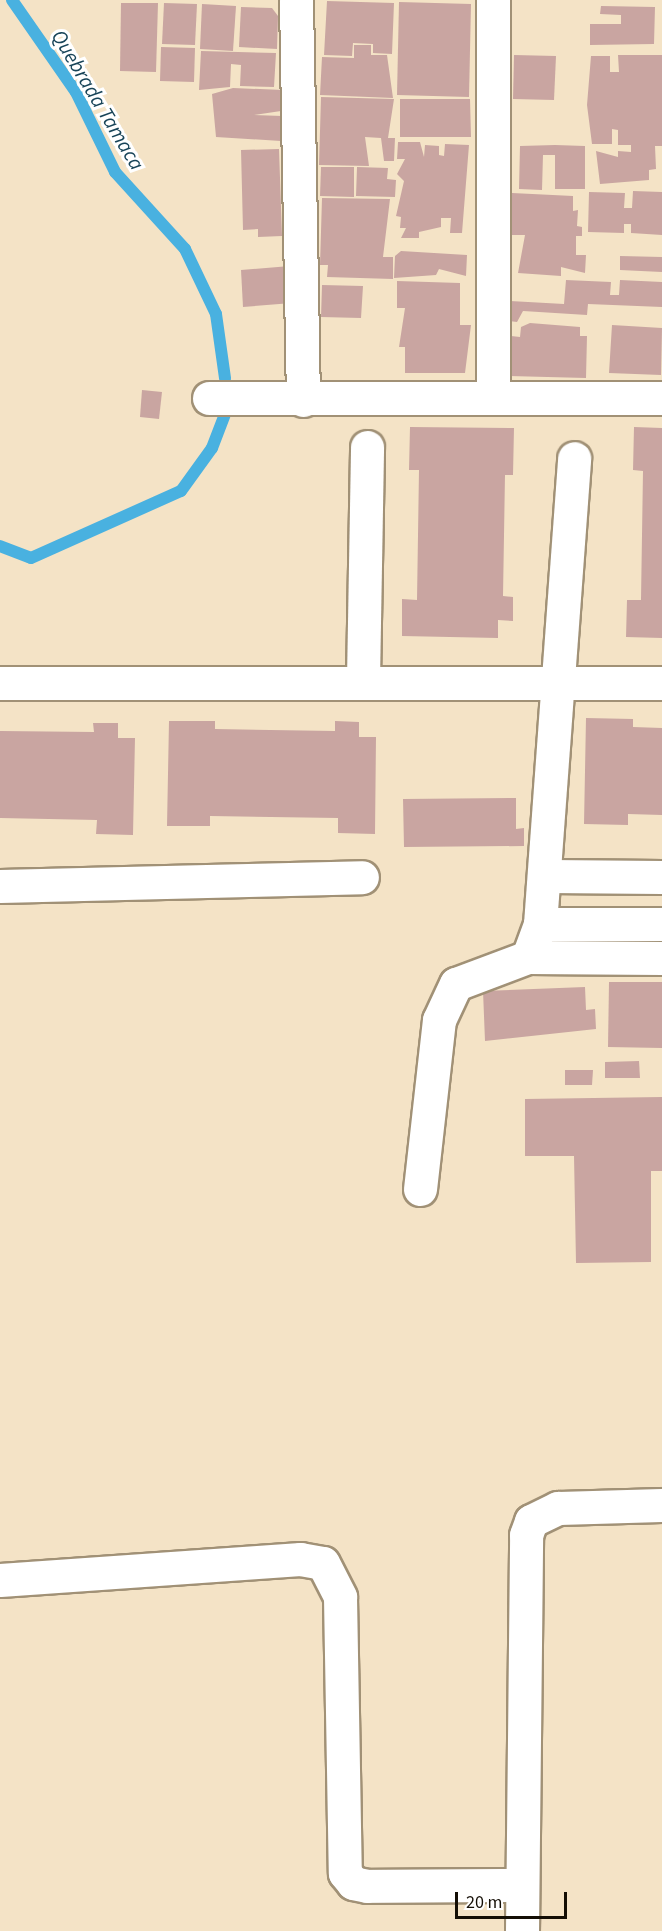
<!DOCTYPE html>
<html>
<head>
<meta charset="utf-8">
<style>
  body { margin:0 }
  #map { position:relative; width:662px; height:1931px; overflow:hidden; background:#f4e3c6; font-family:"Source Sans 3",sans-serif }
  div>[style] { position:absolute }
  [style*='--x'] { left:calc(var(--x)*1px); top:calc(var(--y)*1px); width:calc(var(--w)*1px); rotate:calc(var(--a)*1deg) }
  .stream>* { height:12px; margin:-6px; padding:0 6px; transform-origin:6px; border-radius:6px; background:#49b1e0 }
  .building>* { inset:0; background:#c9a5a1 }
  .roads { filter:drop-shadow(2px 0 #a19176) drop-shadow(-2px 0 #a19176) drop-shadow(0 2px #a19176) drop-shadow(0 -2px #a19176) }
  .street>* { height:33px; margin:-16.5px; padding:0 16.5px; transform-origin:16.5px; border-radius:16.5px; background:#fff }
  span { translate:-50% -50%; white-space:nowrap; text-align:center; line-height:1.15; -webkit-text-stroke:6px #fff; paint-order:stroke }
  .water-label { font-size:21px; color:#184458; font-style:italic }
  .scale { position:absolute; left:455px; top:1892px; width:112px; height:27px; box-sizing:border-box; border:3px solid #140e05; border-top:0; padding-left:8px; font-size:18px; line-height:21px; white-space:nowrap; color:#140e05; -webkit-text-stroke:4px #fff; paint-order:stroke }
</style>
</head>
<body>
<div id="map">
  <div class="stream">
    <div style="--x:12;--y:0;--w:112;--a:55.2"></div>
    <div style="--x:76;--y:92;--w:89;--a:64"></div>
    <div style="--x:115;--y:172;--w:104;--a:47.7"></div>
    <div style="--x:185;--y:249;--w:72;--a:64.5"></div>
    <div style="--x:216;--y:314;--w:65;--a:82"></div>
    <div style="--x:0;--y:546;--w:33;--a:21"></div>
    <div style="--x:31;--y:558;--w:164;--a:-24.1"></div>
    <div style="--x:181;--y:491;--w:53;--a:-54.2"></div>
    <div style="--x:212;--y:448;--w:36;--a:-69"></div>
  </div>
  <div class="building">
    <div style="clip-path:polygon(327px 1px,394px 3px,392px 54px,373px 53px,373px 44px,353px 43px,352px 56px,324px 55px)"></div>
    <div style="clip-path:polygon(399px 2px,471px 4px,469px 97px,397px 95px)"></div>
    <div style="clip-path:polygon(121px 3px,158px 3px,156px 72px,120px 71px)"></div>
    <div style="clip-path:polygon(164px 3px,197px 4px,195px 45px,162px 44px)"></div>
    <div style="clip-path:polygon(202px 4px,236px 6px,233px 51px,200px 49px)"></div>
    <div style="clip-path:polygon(601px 6px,655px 7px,654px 44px,590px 45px,590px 24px,621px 24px,621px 15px,600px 14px)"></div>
    <div style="clip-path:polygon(241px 7px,272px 8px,278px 16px,277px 49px,239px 47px)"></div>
    <div style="clip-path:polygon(354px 45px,371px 45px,371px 55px,387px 55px,393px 98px,320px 95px,322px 57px,354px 58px)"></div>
    <div style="clip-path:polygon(161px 47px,195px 48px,194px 82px,160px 81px)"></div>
    <div style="clip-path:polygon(201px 51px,276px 53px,274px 87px,240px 86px,241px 65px,231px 64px,230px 87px,199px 90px)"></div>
    <div style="clip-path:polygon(514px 55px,556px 56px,554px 100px,513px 99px)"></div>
    <div style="clip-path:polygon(618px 55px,662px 55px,662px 146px,655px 146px,656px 169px,649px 170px,649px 180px,600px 184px,596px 151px,618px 157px,618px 151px,631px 152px,631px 145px,618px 145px,618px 130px,612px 129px,612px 144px,592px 144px,587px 105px,591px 56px,610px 56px,610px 72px,619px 72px)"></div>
    <div style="clip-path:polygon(233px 88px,283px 90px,281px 111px,254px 115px,282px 116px,281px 141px,216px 137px,212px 94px)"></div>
    <div style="clip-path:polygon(321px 97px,394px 99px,388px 138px,395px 138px,394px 161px,384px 161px,381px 138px,365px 137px,369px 166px,319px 165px)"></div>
    <div style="clip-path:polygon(400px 99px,470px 99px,471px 137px,400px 137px)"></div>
    <div style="clip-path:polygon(398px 142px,420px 142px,424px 157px,425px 145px,439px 146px,439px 155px,444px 156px,445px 144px,469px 145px,462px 233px,450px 233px,451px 218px,441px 218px,441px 227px,419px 232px,419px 238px,401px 238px,406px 228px,400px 228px,401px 217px,396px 216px,404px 181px,397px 174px,405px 159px,397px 159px)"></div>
    <div style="clip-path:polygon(555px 145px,585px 146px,585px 189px,555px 189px,555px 155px,543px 155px,542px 190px,519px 189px,520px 146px)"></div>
    <div style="clip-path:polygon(279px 149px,282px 236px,258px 237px,258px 229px,243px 230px,241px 150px)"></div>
    <div style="clip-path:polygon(321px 167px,354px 167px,354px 197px,320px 196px)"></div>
    <div style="clip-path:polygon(357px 167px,388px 168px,387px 179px,396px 180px,395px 197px,356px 196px)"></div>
    <div style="clip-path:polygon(633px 191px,662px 192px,662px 235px,631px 233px,631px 224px,624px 224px,624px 233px,588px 232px,589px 192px,625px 193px,624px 208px,632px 208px)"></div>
    <div style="clip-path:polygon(512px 193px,573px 196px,573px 211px,578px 210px,577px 226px,582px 227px,582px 236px,576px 236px,576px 255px,586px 255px,585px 273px,561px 267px,561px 276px,518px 273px,525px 235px,510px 235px)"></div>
    <div style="clip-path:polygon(322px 198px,390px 199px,383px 257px,393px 257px,393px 279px,327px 277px,328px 265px,320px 265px)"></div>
    <div style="clip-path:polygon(401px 251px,467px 255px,466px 276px,439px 269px,436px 275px,394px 278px,395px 256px)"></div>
    <div style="clip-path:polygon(620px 256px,662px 257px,662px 272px,620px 270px)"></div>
    <div style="clip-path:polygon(290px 266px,292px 303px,243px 307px,241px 270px)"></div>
    <div style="clip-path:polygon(566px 280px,611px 282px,610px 295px,619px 295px,620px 280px,662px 282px,662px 307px,588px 304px,587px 315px,523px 311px,517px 322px,509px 321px,510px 301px,564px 304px)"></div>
    <div style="clip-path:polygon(397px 281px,460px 283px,460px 325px,471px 325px,465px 373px,405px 373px,405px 347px,399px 347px,405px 308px,397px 308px)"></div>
    <div style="clip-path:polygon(322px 285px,363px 286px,361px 318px,321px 317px)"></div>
    <div style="clip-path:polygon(530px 323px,580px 327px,580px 336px,587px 336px,586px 378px,509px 376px,511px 336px,520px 337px,521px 327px)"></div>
    <div style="clip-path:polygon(612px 325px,662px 328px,661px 375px,609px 373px)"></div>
    <div style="clip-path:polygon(142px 390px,162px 392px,159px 419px,140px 417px)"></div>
    <div style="clip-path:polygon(410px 427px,514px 428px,513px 475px,505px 475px,503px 596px,513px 597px,513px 621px,498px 620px,498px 638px,402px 636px,402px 599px,417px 600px,419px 470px,409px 470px)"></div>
    <div style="clip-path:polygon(634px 427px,662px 428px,662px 638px,626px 637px,627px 600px,641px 600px,643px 471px,633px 470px)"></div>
    <div style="clip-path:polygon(586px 718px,633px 719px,633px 727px,662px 728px,662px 815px,628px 814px,628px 825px,584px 824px)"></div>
    <div style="clip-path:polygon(169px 721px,215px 721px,215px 729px,335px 731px,335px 721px,359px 722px,359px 737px,376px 737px,375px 834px,338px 833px,338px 818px,210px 816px,210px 826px,167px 826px)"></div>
    <div style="clip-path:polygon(93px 723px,118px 723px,118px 738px,135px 738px,133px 835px,96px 834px,97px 820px,0 818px,0 731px,94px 732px)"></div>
    <div style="clip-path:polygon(516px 798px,516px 829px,524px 828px,524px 846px,404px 847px,403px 799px)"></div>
    <div style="clip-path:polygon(609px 982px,662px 982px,662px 1048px,608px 1047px)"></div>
    <div style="clip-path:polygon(585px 987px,586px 1010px,595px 1009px,596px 1029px,485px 1041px,483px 991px)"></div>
    <div style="clip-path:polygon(639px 1061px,640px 1078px,605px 1078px,605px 1062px)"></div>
    <div style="clip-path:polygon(565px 1070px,593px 1070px,592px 1085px,565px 1085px)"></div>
    <div style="clip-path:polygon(662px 1097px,662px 1171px,651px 1171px,651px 1262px,576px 1263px,574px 1156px,525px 1156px,525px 1099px)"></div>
  </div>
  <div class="roads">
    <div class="street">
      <div style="--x:296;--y:0;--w:400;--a:89"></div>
      <div style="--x:493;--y:0;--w:396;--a:90"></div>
      <div style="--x:209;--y:398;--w:453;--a:0"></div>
      <div style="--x:363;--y:680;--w:233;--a:-89"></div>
      <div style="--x:0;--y:683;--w:662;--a:0"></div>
      <div style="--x:548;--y:876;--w:114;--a:0.5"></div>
      <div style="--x:0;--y:886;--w:362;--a:-1.4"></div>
      <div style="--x:540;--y:924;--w:122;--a:0"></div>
      <div style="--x:528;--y:957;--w:134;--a:0.4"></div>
      <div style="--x:420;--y:1189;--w:170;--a:-83.6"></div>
      <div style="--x:439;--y:1020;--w:40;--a:-65"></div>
      <div style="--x:456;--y:984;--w:77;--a:-20.6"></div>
      <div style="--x:528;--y:957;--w:35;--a:-70"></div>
      <div style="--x:540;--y:924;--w:467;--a:-85.8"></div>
      <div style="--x:0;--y:1580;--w:301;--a:-4"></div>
      <div style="--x:300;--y:1559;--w:23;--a:10"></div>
      <div style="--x:323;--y:1563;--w:38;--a:63"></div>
      <div style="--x:340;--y:1597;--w:276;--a:89"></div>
      <div style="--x:345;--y:1873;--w:13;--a:51"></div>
      <div style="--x:353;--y:1883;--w:14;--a:12"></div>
      <div style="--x:367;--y:1886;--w:155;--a:-0.4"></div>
      <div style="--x:522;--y:1931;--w:396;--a:-89.4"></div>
      <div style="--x:526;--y:1535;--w:15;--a:-70"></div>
      <div style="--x:531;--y:1521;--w:30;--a:-26"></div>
      <div style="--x:558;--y:1508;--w:104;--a:-1.7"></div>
    </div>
  </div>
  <div class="water-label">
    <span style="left:98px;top:100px;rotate:59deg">Quebrada Tamaca</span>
  </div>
  <div class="scale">20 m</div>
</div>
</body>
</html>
